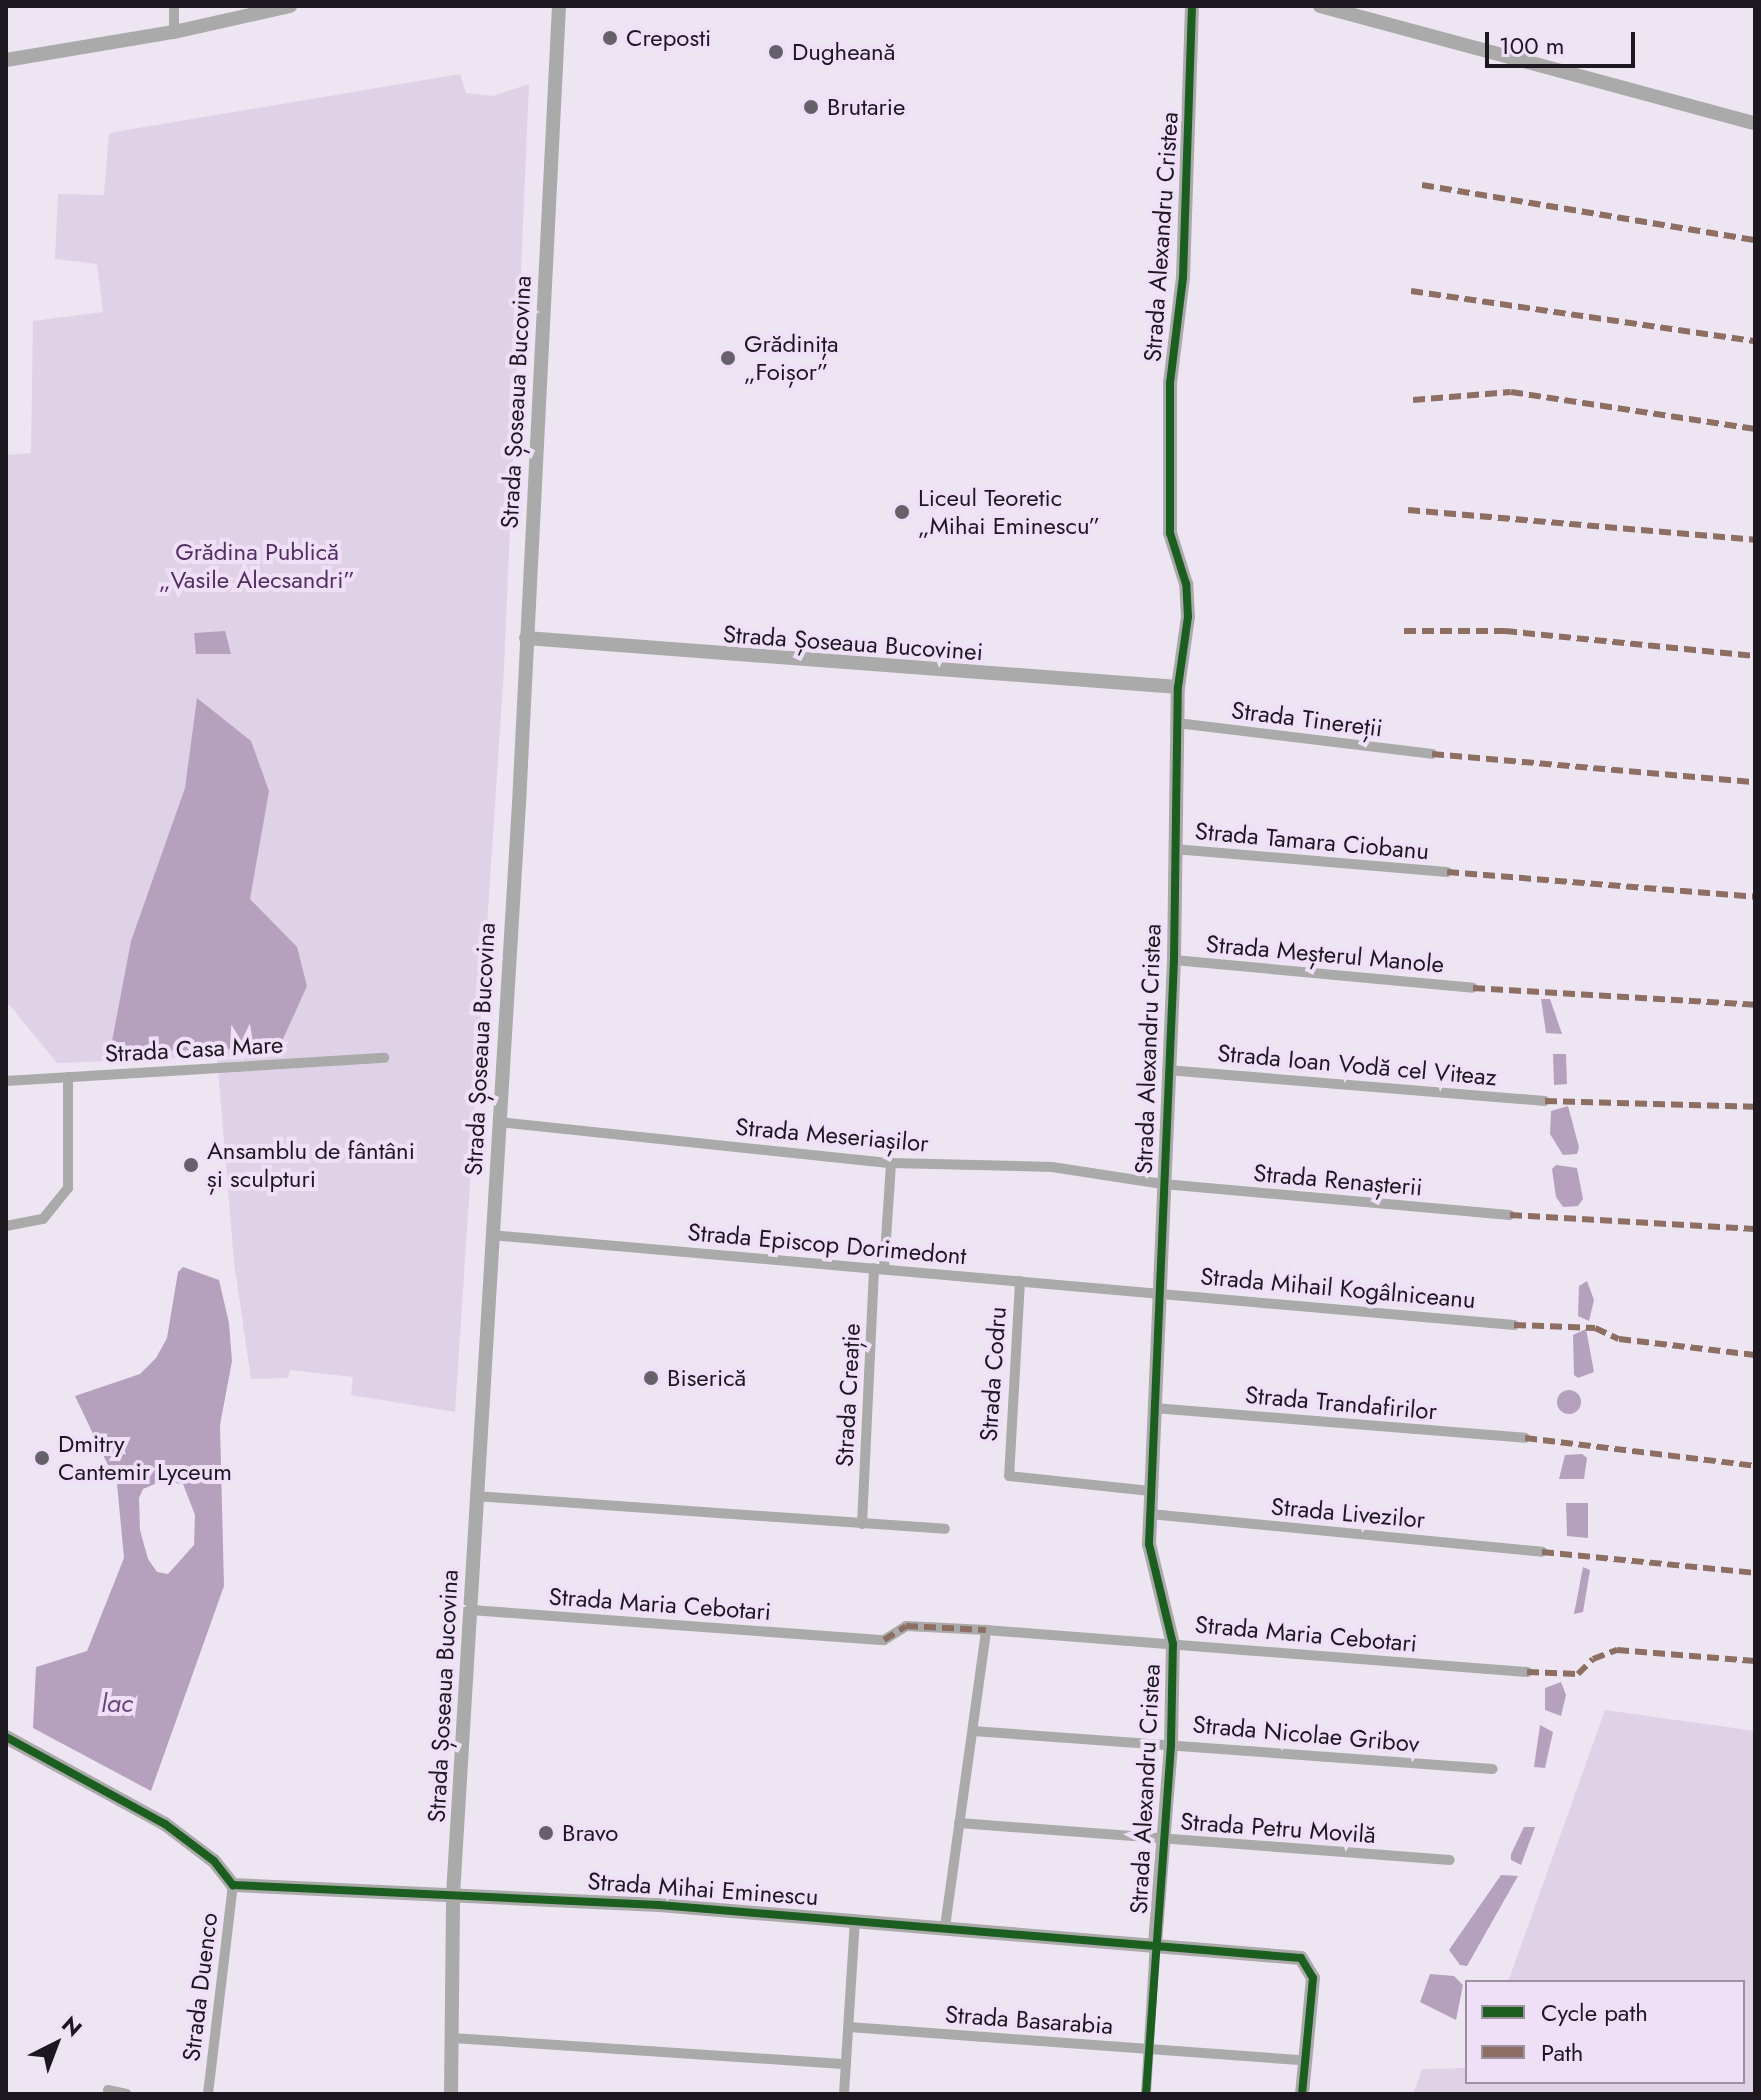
<!DOCTYPE html>
<html>
<head>
<meta charset="utf-8">
<style>
  body { margin:0 }
  #map { position:relative; width:1761px; height:2100px; overflow:hidden; background:#eee5f2; font-family:Jost,sans-serif }
  div>[style] { position:absolute }
  [style*='--x'] { left:calc(var(--x)*1px); top:calc(var(--y)*1px); width:calc(var(--w)*1px); rotate:calc(var(--a)*1deg) }
  .green>* { inset:0; background:#dfd1e6 }
  .water>* { inset:0; background:#b5a1be }
  .round { border-radius:50% }
  .street>* { height:10px; margin:-5px; padding:0 5px; transform-origin:5px; border-radius:5px; background:#abaaaa }
  .secondary>* { height:14px; margin:-7px; padding:0 7px; transform-origin:7px; border-radius:7px; background:#abaaab }
  .quiet>* { height:6px; margin-top:-3px; transform-origin:0; background:repeating-linear-gradient(90deg,#8d6e63 0 12px,transparent 0 18px) }
  .cycleway>* { height:8px; margin:-4px; padding:0 4px; transform-origin:4px; border-radius:4px; background:#1b5e20 }
  .dots>* { width:22px; height:22px; translate:-50% -50%; box-sizing:border-box; border:4px solid #f0e0f7; border-radius:50% }
  span { translate:-50% -50%; white-space:nowrap; text-align:center; line-height:1.15; -webkit-text-stroke:8px #f0e0f7; paint-order:stroke }
  .poi-label { font-size:24px; color:#1d1820 }
  .left { translate:0 -50%; text-align:left }
  .street-label { font-size:24px; color:#1d1820 }
  .park-label { font-size:24px; color:#522f61 }
  .water-label { font-size:26px; color:#6a477a; font-style:italic }
  .frame { position:absolute; inset:0; border:8px solid #1d1820; pointer-events:none }
  .legend { position:absolute; left:1465px; top:1980px; width:280px; height:104px; box-sizing:border-box; background:#f0e0f7; border:2px solid #9c90a1; margin:0; padding:10px 14px; list-style:none; font-size:24px; color:#1d1820 }
  .legend li { display:flex; align-items:center; gap:16px; height:40px }
  .legend b { width:40px; border:2px solid #9c90a1 }
  .north { position:absolute; left:16px; top:2004px; width:80px; height:80px; -webkit-text-stroke:6px #f0e0f7; paint-order:stroke; rotate:42deg; font-size:22px; font-weight:700; line-height:32px; text-align:center; color:#1d1820 }
  .north::after { content:''; display:block; margin:auto; width:28px; height:36px; background:#1d1820; clip-path:polygon(50% 0,100% 100%,50% 72%,0 100%) }
  .scale { position:absolute; left:1485px; top:32px; width:150px; height:36px; box-sizing:border-box; border:4px solid #1d1820; border-top:0; padding-left:10px; font-size:24px; line-height:28px; white-space:nowrap; color:#1d1820; -webkit-text-stroke:6px #f0e0f7; paint-order:stroke }
</style>
</head>
<body>
<div id="map">
  <div class="green">
    <div style="clip-path:polygon(460px 74px,466px 93px,493px 96px,529px 84px,504px 668px,455px 1412px,351px 1395px,353px 1377px,290px 1370px,288px 1378px,251px 1379px,234px 1262px,217px 1057px,57px 1063px,7px 1002px,6px 455px,31px 453px,33px 321px,103px 312px,97px 264px,55px 259px,58px 194px,104px 195px,109px 133px)"></div>
    <div style="clip-path:polygon(1605px 1710px,1755px 1731px,1755px 2094px,1413px 2094px,1422px 2069px,1467px 2068px,1467px 2082px,1743px 2082px,1743px 1982px,1508px 1982px)"></div>
  </div>
  <div class="water">
    <div style="clip-path:polygon(225px 631px,231px 654px,196px 654px,194px 633px)"></div>
    <div style="clip-path:polygon(197px 698px,251px 741px,269px 791px,250px 899px,297px 947px,307px 986px,279px 1048px,110px 1052px,131px 941px,185px 788px)"></div>
    <div style="clip-path:polygon(1541px 999px,1550px 999px,1562px 1034px,1546px 1033px)"></div>
    <div style="clip-path:polygon(1553px 1054px,1566px 1054px,1567px 1084px,1554px 1085px)"></div>
    <div style="clip-path:polygon(1568px 1106px,1579px 1147px,1577px 1154px,1563px 1155px,1550px 1134px,1551px 1111px)"></div>
    <div style="clip-path:polygon(1556px 1165px,1577px 1168px,1583px 1199px,1578px 1206px,1563px 1207px,1556px 1197px,1552px 1169px)"></div>
    <div style="clip-path:polygon(evenodd,183px 1267px,219px 1280px,229px 1323px,232px 1361px,220px 1425px,224px 1586px,151px 1791px,33px 1728px,36px 1667px,87px 1651px,124px 1558px,117px 1484px,75px 1396px,140px 1374px,156px 1358px,167px 1338px,178px 1272px,183px 1267px,162px 1481px,183px 1484px,195px 1515px,194px 1545px,168px 1574px,157px 1572px,148px 1559px,140px 1530px,139px 1498px,143px 1489px,162px 1481px)"></div>
    <div style="clip-path:polygon(1587px 1281px,1594px 1300px,1589px 1321px,1578px 1316px,1579px 1286px)"></div>
    <div style="clip-path:polygon(1586px 1329px,1594px 1372px,1578px 1378px,1574px 1375px,1573px 1335px)"></div>
    <div class="round" style="left:1557px;top:1390px;width:24px;height:24px"></div>
    <div style="clip-path:polygon(1582px 1454px,1587px 1458px,1584px 1479px,1559px 1479px,1565px 1455px)"></div>
    <div style="clip-path:polygon(1566px 1503px,1588px 1503px,1588px 1538px,1567px 1536px)"></div>
    <div style="clip-path:polygon(1583px 1567px,1590px 1570px,1583px 1612px,1574px 1614px)"></div>
    <div style="clip-path:polygon(1561px 1682px,1566px 1695px,1561px 1716px,1545px 1710px,1545px 1688px)"></div>
    <div style="clip-path:polygon(1540px 1725px,1553px 1732px,1545px 1768px,1534px 1767px)"></div>
    <div style="clip-path:polygon(1524px 1827px,1535px 1827px,1521px 1865px,1511px 1860px,1511px 1854px)"></div>
    <div style="clip-path:polygon(1501px 1875px,1518px 1876px,1467px 1966px,1460px 1965px,1449px 1950px)"></div>
    <div style="clip-path:polygon(1430px 1974px,1454px 1976px,1463px 1985px,1456px 2020px,1420px 2002px)"></div>
  </div>
  <div class="street">
    <div style="--x:174;--y:6;--w:26;--a:90"></div>
    <div style="--x:1177;--y:723;--w:257;--a:6.9"></div>
    <div style="--x:1174;--y:849;--w:274;--a:4.8"></div>
    <div style="--x:1174;--y:960;--w:300;--a:5.3"></div>
    <div style="--x:1167;--y:1070;--w:379;--a:4.7"></div>
    <div style="--x:6;--y:1081;--w:379;--a:-3.5"></div>
    <div style="--x:498;--y:1122;--w:395;--a:6"></div>
    <div style="--x:891;--y:1163;--w:161;--a:1.4"></div>
    <div style="--x:1052;--y:1167;--w:112;--a:8.7"></div>
    <div style="--x:1163;--y:1184;--w:348;--a:5.1"></div>
    <div style="--x:6;--y:1226;--w:38;--a:-11"></div>
    <div style="--x:43;--y:1219;--w:40;--a:-51"></div>
    <div style="--x:68;--y:1188;--w:111;--a:-90"></div>
    <div style="--x:491;--y:1235;--w:1027;--a:5.03"></div>
    <div style="--x:884;--y:1269;--w:106;--a:-86.2"></div>
    <div style="--x:1020;--y:1281;--w:195;--a:93.2"></div>
    <div style="--x:1009;--y:1476;--w:142;--a:6.1"></div>
    <div style="--x:1154;--y:1408;--w:372;--a:4.6"></div>
    <div style="--x:475;--y:1496;--w:471;--a:4"></div>
    <div style="--x:1150;--y:1514;--w:394;--a:5.5"></div>
    <div style="--x:862;--y:1524;--w:256;--a:-87.3"></div>
    <div style="--x:471;--y:1610;--w:414;--a:4.2"></div>
    <div style="--x:884;--y:1640;--w:26;--a:-32"></div>
    <div style="--x:906;--y:1626;--w:80;--a:2.9"></div>
    <div style="--x:986;--y:1630;--w:543;--a:4.44"></div>
    <div style="--x:973;--y:1731;--w:521;--a:4.18"></div>
    <div style="--x:959;--y:1823;--w:492;--a:4.3"></div>
    <div style="--x:945;--y:1927;--w:300;--a:-82.1"></div>
    <div style="--x:849;--y:2027;--w:455;--a:4.2"></div>
    <div style="--x:452;--y:2038;--w:395;--a:3.8"></div>
    <div style="--x:108;--y:2090;--w:19;--a:12"></div>
    <div style="--x:208;--y:2094;--w:210;--a:-83.2"></div>
    <div style="--x:844;--y:2094;--w:174;--a:-86.4"></div>
    <div style="--x:1146;--y:2094;--w:150;--a:-86.6"></div>
  </div>
  <div class="secondary">
    <div style="--x:1320;--y:6;--w:450;--a:15.1"></div>
    <div style="--x:6;--y:60;--w:170;--a:-9.5"></div>
    <div style="--x:174;--y:32;--w:119;--a:-12.6"></div>
    <div style="--x:526;--y:638;--w:654;--a:4.3"></div>
    <div style="--x:6;--y:1737;--w:181;--a:28.7"></div>
    <div style="--x:165;--y:1824;--w:61;--a:37.1"></div>
    <div style="--x:214;--y:1861;--w:31;--a:52"></div>
    <div style="--x:233;--y:1885;--w:426;--a:2.7"></div>
    <div style="--x:659;--y:1905;--w:644;--a:4.72"></div>
    <div style="--x:1301;--y:1958;--w:23;--a:59"></div>
    <div style="--x:1313;--y:1978;--w:117;--a:95.4"></div>
    <div style="--x:1155;--y:1944;--w:201;--a:-85.4"></div>
    <div style="--x:1171;--y:1744;--w:100;--a:-88.9"></div>
    <div style="--x:1173;--y:1644;--w:103;--a:-103.5"></div>
    <div style="--x:1149;--y:1544;--w:585;--a:-87.55"></div>
    <div style="--x:1174;--y:960;--w:273;--a:-89.2"></div>
    <div style="--x:1178;--y:687;--w:71;--a:-81.9"></div>
    <div style="--x:1188;--y:617;--w:33;--a:-93"></div>
    <div style="--x:1186;--y:584;--w:53;--a:-107.4"></div>
    <div style="--x:1170;--y:533;--w:150;--a:-90"></div>
    <div style="--x:1170;--y:383;--w:107;--a:-83"></div>
    <div style="--x:1183;--y:277;--w:271;--a:-88.1"></div>
    <div style="--x:451;--y:2094;--w:199;--a:-89.4"></div>
    <div style="--x:453;--y:1895;--w:1093;--a:-86.54"></div>
    <div style="--x:519;--y:804;--w:799;--a:-87.13"></div>
  </div>
  <div class="quiet">
    <div style="--x:1422;--y:185;--w:338;--a:9.4"></div>
    <div style="--x:1411;--y:291;--w:348;--a:8.3"></div>
    <div style="--x:1413;--y:400;--w:98;--a:-4.7"></div>
    <div style="--x:1511;--y:392;--w:247;--a:8.6"></div>
    <div style="--x:1408;--y:510;--w:348;--a:4.9"></div>
    <div style="--x:1404;--y:631;--w:101;--a:0"></div>
    <div style="--x:1505;--y:631;--w:251;--a:5.7"></div>
    <div style="--x:1432;--y:754;--w:324;--a:5"></div>
    <div style="--x:1447;--y:872;--w:309;--a:4.6"></div>
    <div style="--x:1473;--y:988;--w:283;--a:3.4"></div>
    <div style="--x:1545;--y:1101;--w:210;--a:1.6"></div>
    <div style="--x:1510;--y:1215;--w:245;--a:3.3"></div>
    <div style="--x:1514;--y:1325;--w:81;--a:2.1"></div>
    <div style="--x:1595;--y:1328;--w:26;--a:25"></div>
    <div style="--x:1619;--y:1339;--w:137;--a:6.7"></div>
    <div style="--x:1525;--y:1438;--w:232;--a:6.9"></div>
    <div style="--x:1542;--y:1552;--w:214;--a:5.6"></div>
    <div style="--x:884;--y:1640;--w:26;--a:-32"></div>
    <div style="--x:906;--y:1626;--w:80;--a:2.9"></div>
    <div style="--x:1527;--y:1672;--w:51;--a:2.2"></div>
    <div style="--x:1578;--y:1674;--w:21;--a:-45"></div>
    <div style="--x:1593;--y:1659;--w:26;--a:-21"></div>
    <div style="--x:1617;--y:1650;--w:138;--a:4.6"></div>
  </div>
  <div class="cycleway">
    <div style="--x:6;--y:1737;--w:181;--a:28.7"></div>
    <div style="--x:165;--y:1824;--w:61;--a:37.1"></div>
    <div style="--x:214;--y:1861;--w:31;--a:52"></div>
    <div style="--x:233;--y:1885;--w:426;--a:2.7"></div>
    <div style="--x:659;--y:1905;--w:644;--a:4.72"></div>
    <div style="--x:1301;--y:1958;--w:23;--a:59"></div>
    <div style="--x:1313;--y:1978;--w:117;--a:95.4"></div>
    <div style="--x:1146;--y:2094;--w:351;--a:-85.9"></div>
    <div style="--x:1171;--y:1744;--w:100;--a:-88.9"></div>
    <div style="--x:1173;--y:1644;--w:103;--a:-103.5"></div>
    <div style="--x:1149;--y:1544;--w:585;--a:-87.55"></div>
    <div style="--x:1174;--y:960;--w:273;--a:-89.2"></div>
    <div style="--x:1178;--y:687;--w:71;--a:-81.9"></div>
    <div style="--x:1188;--y:617;--w:33;--a:-93"></div>
    <div style="--x:1186;--y:584;--w:53;--a:-107.4"></div>
    <div style="--x:1170;--y:533;--w:150;--a:-90"></div>
    <div style="--x:1170;--y:383;--w:107;--a:-83"></div>
    <div style="--x:1183;--y:277;--w:271;--a:-88.1"></div>
  </div>
  <div class="dots">
    <div style="left:610px;top:38px;background:#66606a"></div>
    <div style="left:776px;top:52px;background:#66606a"></div>
    <div style="left:811px;top:107px;background:#66606a"></div>
    <div style="left:728px;top:358px;background:#66606a"></div>
    <div style="left:902px;top:512px;background:#66606a"></div>
    <div style="left:191px;top:1165px;background:#66606a"></div>
    <div style="left:651px;top:1378px;background:#66606a"></div>
    <div style="left:42px;top:1458px;background:#66606a"></div>
    <div style="left:546px;top:1833px;background:#66606a"></div>
  </div>
  <div class="poi-label">
    <span class="left" style="left:626px;top:38px">Creposti</span>
    <span class="left" style="left:792px;top:52px">Dugheană</span>
    <span class="left" style="left:827px;top:107px">Brutarie</span>
    <span class="left" style="left:744px;top:358px">Grădinița<br>„Foișor”</span>
    <span class="left" style="left:918px;top:512px">Liceul Teoretic<br>„Mihai Eminescu”</span>
    <span class="left" style="left:207px;top:1165px">Ansamblu de fântâni<br>și sculpturi</span>
    <span class="left" style="left:667px;top:1378px">Biserică</span>
    <span class="left" style="left:58px;top:1458px">Dmitry<br>Cantemir Lyceum</span>
    <span class="left" style="left:562px;top:1833px">Bravo</span>
  </div>
  <div class="street-label">
    <span style="left:1161px;top:237px;rotate:-86deg">Strada Alexandru Cristea</span>
    <span style="left:516px;top:402px;rotate:-87deg">Strada Șoseaua Bucovina</span>
    <span style="left:853px;top:643px;rotate:4deg">Strada Șoseaua Bucovinei</span>
    <span style="left:1307px;top:719px;rotate:7deg">Strada Tinereții</span>
    <span style="left:1312px;top:841px;rotate:5deg">Strada Tamara Ciobanu</span>
    <span style="left:1325px;top:954px;rotate:5deg">Strada Meșterul Manole</span>
    <span style="left:194px;top:1049px;rotate:-3deg">Strada Casa Mare</span>
    <span style="left:480px;top:1049px;rotate:-87deg">Strada Șoseaua Bucovina</span>
    <span style="left:1148px;top:1049px;rotate:-88deg">Strada Alexandru Cristea</span>
    <span style="left:1357px;top:1065px;rotate:5deg">Strada Ioan Vodă cel Viteaz</span>
    <span style="left:832px;top:1135px;rotate:5deg">Strada Meseriașilor</span>
    <span style="left:1338px;top:1180px;rotate:5deg">Strada Renașterii</span>
    <span style="left:827px;top:1244px;rotate:5deg">Strada Episcop Dorimedont</span>
    <span style="left:1338px;top:1288px;rotate:5deg">Strada Mihail Kogâlniceanu</span>
    <span style="left:993px;top:1374px;rotate:-86deg">Strada Codru</span>
    <span style="left:848px;top:1395px;rotate:-87deg">Strada Creație</span>
    <span style="left:1341px;top:1403px;rotate:5deg">Strada Trandafirilor</span>
    <span style="left:1348px;top:1513px;rotate:5deg">Strada Livezilor</span>
    <span style="left:660px;top:1604px;rotate:4deg">Strada Maria Cebotari</span>
    <span style="left:1306px;top:1634px;rotate:5deg">Strada Maria Cebotari</span>
    <span style="left:443px;top:1696px;rotate:-87deg">Strada Șoseaua Bucovina</span>
    <span style="left:1306px;top:1734px;rotate:5deg">Strada Nicolae Gribov</span>
    <span style="left:1145px;top:1789px;rotate:-87deg">Strada Alexandru Cristea</span>
    <span style="left:1278px;top:1828px;rotate:4deg">Strada Petru Movilă</span>
    <span style="left:703px;top:1889px;rotate:4deg">Strada Mihai Eminescu</span>
    <span style="left:200px;top:1987px;rotate:-83deg">Strada Duenco</span>
    <span style="left:1029px;top:2020px;rotate:4deg">Strada Basarabia</span>
  </div>
  <div class="park-label">
    <span style="left:257px;top:566px">Grădina Publică<br>„Vasile Alecsandri”</span>
  </div>
  <div class="water-label">
    <span style="left:117px;top:1704px">lac</span>
  </div>
  <div class="frame"></div>
  <ul class="legend">
  <li><b style="height:10px;background:#1b5e20"></b>Cycle path</li>
  <li><b style="height:10px;background:#8d6e63"></b>Path</li>
  </ul>
  <div class="north">N</div>
  <div class="scale">100 m</div>
</div>
</body>
</html>
